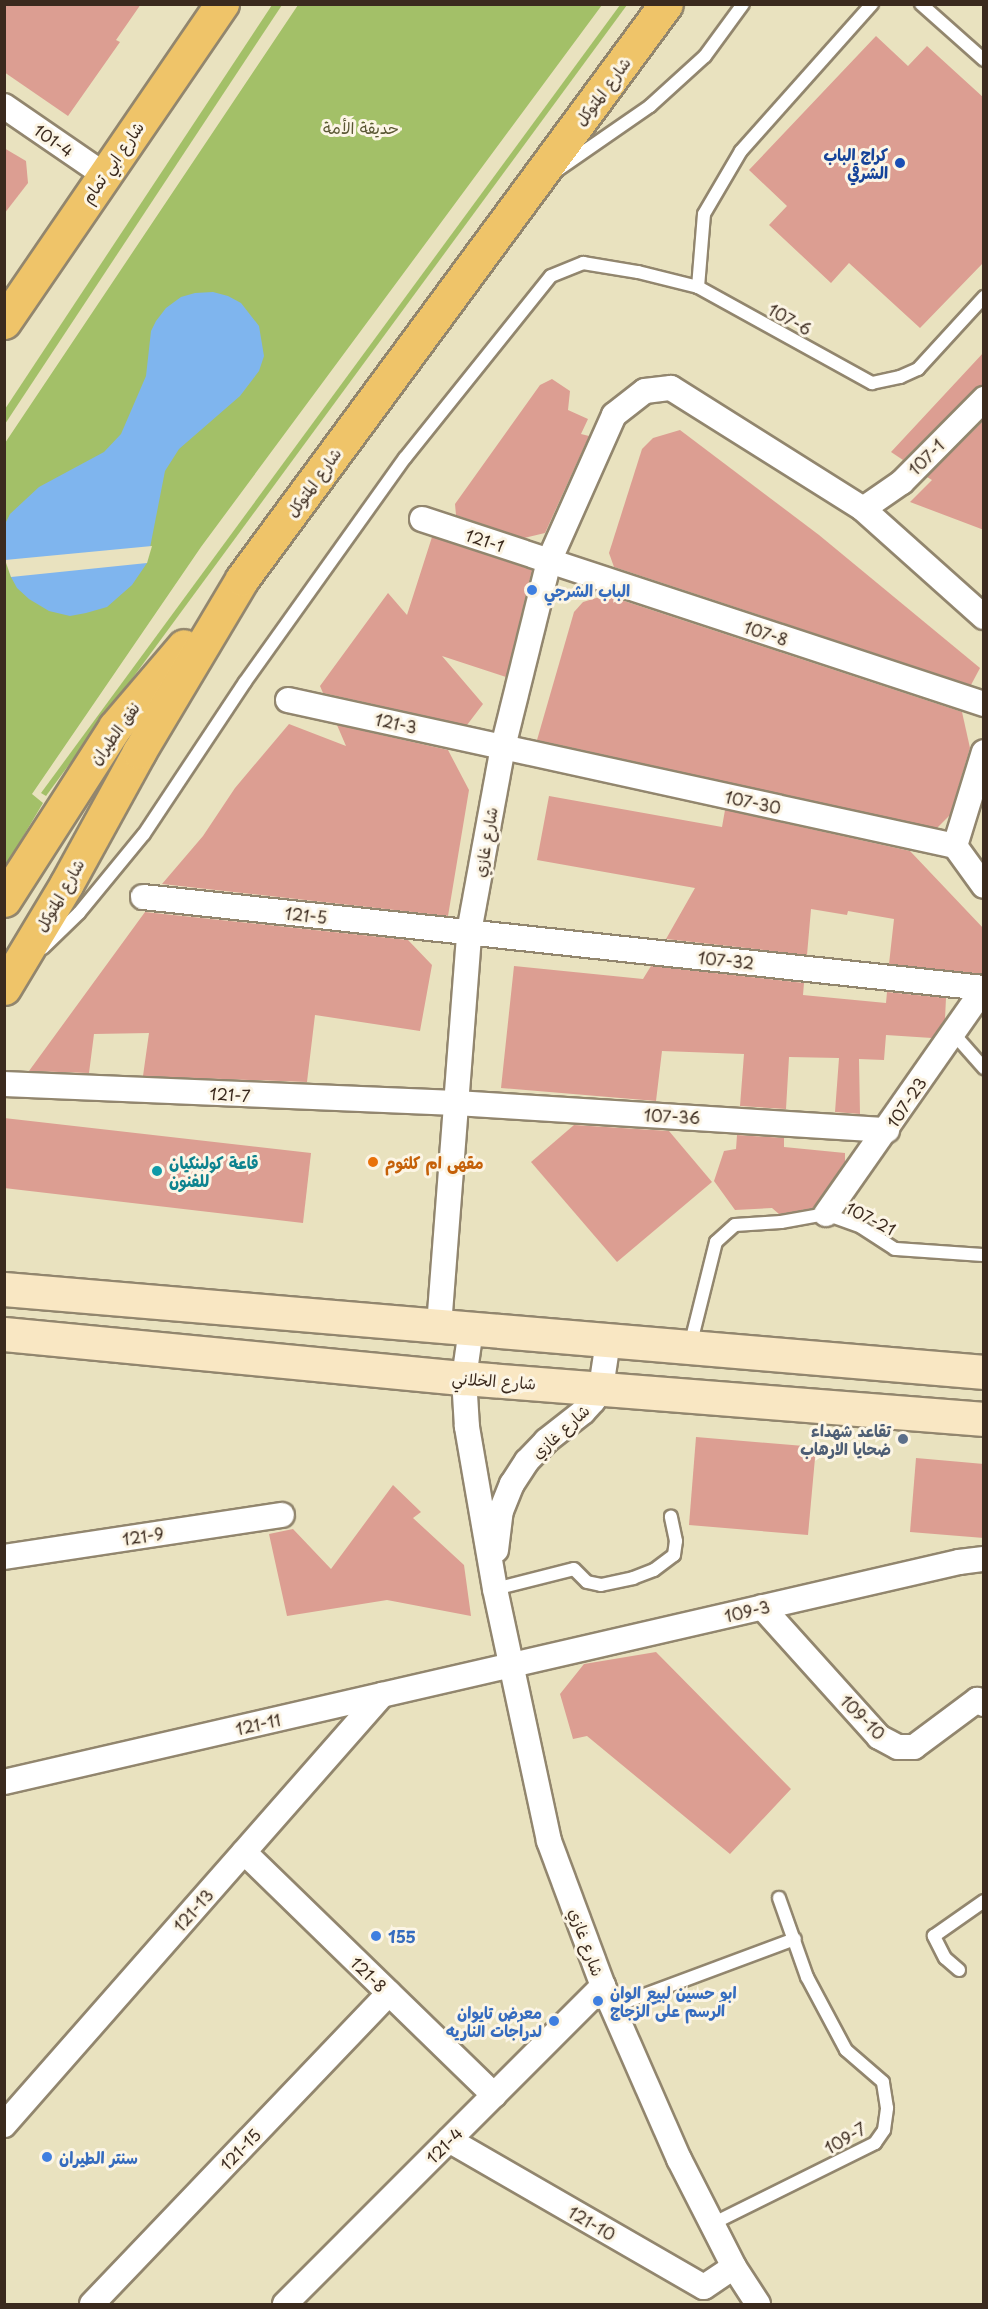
<!DOCTYPE html>
<html>
<head>
<meta charset="utf-8">
<style>
  body { margin:0 }
  #map { position:relative; width:988px; height:2309px; overflow:hidden; background:#e9e2bf; font-family:"Playpen Sans","Playpen Sans Arabic",sans-serif }
  div>[style] { position:absolute }
  [style*='--x'] { left:calc(var(--x)*1px); top:calc(var(--y)*1px); width:calc(var(--w)*1px); rotate:calc(var(--a)*1deg) }
  .green>* { inset:0; background:#a3c068 }
  .water>* { inset:0; background:#7fb5ee }
  .pier>* { inset:0; background:#e9e2bf }
  .building>* { inset:0; background:#dc9e92 }
  .roads { filter:drop-shadow(2px 0 #92866e) drop-shadow(-2px 0 #92866e) drop-shadow(0 2px #92866e) drop-shadow(0 -2px #92866e) }
  .lane>* { height:12px; margin:-6px; padding:0 6px; transform-origin:6px; border-radius:6px; background:#fff }
  .street>* { height:24px; margin:-12px; padding:0 12px; transform-origin:12px; border-radius:12px; background:#fff }
  .secondary>* { height:33px; margin:-16.5px; padding:0 16.5px; transform-origin:16.5px; border-radius:16.5px; background:#f9e7c3 }
  .primary>* { height:33px; margin:-16.5px; padding:0 16.5px; transform-origin:16.5px; border-radius:16.5px; background:#efc469 }
  .dots>* { width:16px; height:16px; translate:-50% -50%; box-sizing:border-box; border:3px solid #fcf5e5; border-radius:50% }
  span { translate:-50% -50%; white-space:nowrap; text-align:center; line-height:1.15; -webkit-text-stroke:6px #fcf5e5; paint-order:stroke }
  .street-label { font-size:16px; color:#3b2a1e }
  .park-label { font-size:16px; color:#5a5734 }
  .transit-label { font-size:16px; color:#164399; font-weight:700 }
  .right { translate:-100% -50%; text-align:right }
  .shop-label { font-size:16px; color:#366cbe; font-weight:700 }
  .left { translate:0 -50%; text-align:left }
  .culture-label { font-size:16px; color:#0d838f; font-weight:700 }
  .food-label { font-size:16px; color:#c56008; font-weight:700 }
  .service-label { font-size:16px; color:#4e5e75; font-weight:700 }
  .frame { position:absolute; inset:0; border:6px solid #3b2a1e; pointer-events:none }
</style>
</head>
<body>
<div id="map">
  <div class="green">
    <div style="clip-path:polygon(272px 5px,282px 5px,5px 424px,5px 409px)"></div>
    <div style="clip-path:polygon(298px 5px,602px 5px,201px 547px,32px 794px,43px 803px,5px 867px,5px 443px)"></div>
    <div style="clip-path:polygon(620px 5px,627px 5px,46px 796px,41px 793px)"></div>
  </div>
  <div class="water">
    <div style="clip-path:polygon(213px 292px,228px 296px,241px 303px,259px 326px,264px 356px,259px 371px,240px 396px,179px 449px,165px 471px,147px 563px,132px 585px,107px 607px,86px 613px,70px 616px,49px 611px,29px 599px,17px 588px,11px 577px,5px 557px,4px 526px,10px 514px,39px 487px,104px 452px,121px 434px,146px 376px,151px 331px,156px 321px,166px 308px,181px 297px,195px 293px)"></div>
  </div>
  <div class="pier">
    <div style="clip-path:polygon(152px 546px,147px 563px,11px 577px,5px 560px)"></div>
  </div>
  <div class="building">
    <div style="clip-path:polygon(4px 4px,141px 4px,116px 40px,120px 42px,68px 116px,4px 72px)"></div>
    <div style="clip-path:polygon(876px 36px,908px 66px,927px 46px,984px 98px,984px 262px,920px 328px,849px 263px,831px 283px,769px 225px,787px 206px,749px 170px)"></div>
    <div style="clip-path:polygon(4px 148px,26px 161px,28px 183px,4px 214px)"></div>
    <div style="clip-path:polygon(984px 352px,984px 385px,974px 389px,903px 460px,891px 452px)"></div>
    <div style="clip-path:polygon(552px 379px,570px 391px,568px 410px,588px 419px,581px 434px,589px 436px,545px 533px,524px 538px,456px 515px,455px 504px,540px 385px)"></div>
    <div style="clip-path:polygon(984px 420px,984px 530px,910px 502px,932px 480px,927px 477px)"></div>
    <div style="clip-path:polygon(680px 430px,819px 535px,980px 668px,971px 685px,614px 567px,609px 553px,642px 449px,653px 438px)"></div>
    <div style="clip-path:polygon(432px 537px,532px 570px,506px 677px,442px 656px,483px 704px,467px 725px,323px 693px,320px 686px,388px 593px,407px 615px)"></div>
    <div style="clip-path:polygon(606px 595px,962px 712px,970px 748px,950px 815px,937px 828px,537px 740px,574px 612px,583px 602px)"></div>
    <div style="clip-path:polygon(289px 724px,346px 746px,337px 725px,448px 750px,469px 790px,448px 916px,162px 884px,203px 836px,235px 788px)"></div>
    <div style="clip-path:polygon(549px 796px,722px 827px,725px 810px,910px 851px,984px 929px,984px 974px,889px 964px,894px 919px,848px 911px,847px 915px,811px 909px,807px 955px,666px 939px,695px 888px,537px 860px)"></div>
    <div style="clip-path:polygon(145px 912px,408px 940px,432px 965px,420px 1031px,315px 1015px,307px 1082px,143px 1076px,149px 1033px,94px 1034px,89px 1073px,29px 1071px)"></div>
    <div style="clip-path:polygon(514px 966px,643px 979px,651px 966px,804px 983px,803px 995px,813px 996px,886px 1003px,887px 992px,946px 998px,945px 1019px,932px 1038px,886px 1035px,884px 1060px,859px 1059px,860px 1114px,835px 1112px,839px 1058px,789px 1057px,786px 1109px,740px 1106px,744px 1054px,662px 1051px,656px 1101px,501px 1088px)"></div>
    <div style="clip-path:polygon(4px 1118px,311px 1153px,303px 1223px,4px 1188px)"></div>
    <div style="clip-path:polygon(574px 1125px,669px 1131px,712px 1182px,617px 1262px,531px 1162px)"></div>
    <div style="clip-path:polygon(737px 1135px,784px 1138px,784px 1147px,845px 1153px,845px 1162px,813px 1208px,779px 1214px,772px 1208px,735px 1210px,714px 1181px,724px 1151px,736px 1149px)"></div>
    <div style="clip-path:polygon(696px 1437px,816px 1447px,808px 1535px,689px 1525px)"></div>
    <div style="clip-path:polygon(916px 1458px,984px 1464px,984px 1538px,910px 1532px)"></div>
    <div style="clip-path:polygon(393px 1485px,421px 1512px,413px 1518px,464px 1565px,471px 1616px,387px 1600px,287px 1616px,269px 1534px,293px 1529px,331px 1569px)"></div>
    <div style="clip-path:polygon(656px 1652px,791px 1789px,730px 1854px,587px 1736px,573px 1739px,560px 1694px,584px 1664px)"></div>
  </div>
  <div class="roads">
    <div class="lane">
      <div style="--x:921;--y:4;--w:84;--a:41.6"></div>
      <div style="--x:559;--y:169;--w:111;--a:-34.7"></div>
      <div style="--x:650;--y:106;--w:74;--a:-42.3"></div>
      <div style="--x:705;--y:56;--w:64;--a:-53.8"></div>
      <div style="--x:698;--y:287;--w:73;--a:-85.3"></div>
      <div style="--x:704;--y:214;--w:73;--a:-59.6"></div>
      <div style="--x:741;--y:151;--w:197;--a:-48.3"></div>
      <div style="--x:43;--y:948;--w:50;--a:-44.2"></div>
      <div style="--x:79;--y:913;--w:102;--a:-50.6"></div>
      <div style="--x:144;--y:834;--w:182;--a:-56.4"></div>
      <div style="--x:245;--y:682;--w:275;--a:-54.5"></div>
      <div style="--x:405;--y:458;--w:233;--a:-51.3"></div>
      <div style="--x:551;--y:276;--w:35;--a:-22"></div>
      <div style="--x:583;--y:263;--w:56;--a:9.3"></div>
      <div style="--x:638;--y:272;--w:62;--a:14"></div>
      <div style="--x:698;--y:287;--w:199;--a:28.9"></div>
      <div style="--x:872;--y:383;--w:29;--a:-12"></div>
      <div style="--x:900;--y:377;--w:20;--a:-24"></div>
      <div style="--x:918;--y:369;--w:98;--a:-47.5"></div>
      <div style="--x:953;--y:1033;--w:47;--a:48.5"></div>
      <div style="--x:690;--y:1346;--w:107;--a:-76"></div>
      <div style="--x:716;--y:1242;--w:25;--a:-42"></div>
      <div style="--x:735;--y:1225;--w:46;--a:-3.7"></div>
      <div style="--x:781;--y:1222;--w:46;--a:-10.1"></div>
      <div style="--x:826;--y:1214;--w:37;--a:20"></div>
      <div style="--x:861;--y:1227;--w:40;--a:32.9"></div>
      <div style="--x:895;--y:1249;--w:89;--a:3.9"></div>
      <div style="--x:495;--y:1589;--w:81;--a:-14.2"></div>
      <div style="--x:574;--y:1569;--w:18;--a:45"></div>
      <div style="--x:587;--y:1582;--w:14;--a:12"></div>
      <div style="--x:601;--y:1585;--w:33;--a:-12"></div>
      <div style="--x:633;--y:1578;--w:22;--a:-21"></div>
      <div style="--x:654;--y:1570;--w:25;--a:-37"></div>
      <div style="--x:674;--y:1555;--w:14;--a:-82"></div>
      <div style="--x:676;--y:1541;--w:25;--a:-102"></div>
      <div style="--x:959;--y:1970;--w:18;--a:-139"></div>
      <div style="--x:945;--y:1958;--w:25;--a:-117"></div>
      <div style="--x:934;--y:1936;--w:61;--a:-35"></div>
      <div style="--x:612;--y:2007;--w:195;--a:-20.4"></div>
      <div style="--x:712;--y:2224;--w:182;--a:-26.4"></div>
      <div style="--x:875;--y:2143;--w:16;--a:-55"></div>
      <div style="--x:884;--y:2130;--w:22;--a:-82"></div>
      <div style="--x:887;--y:2108;--w:26;--a:-99"></div>
      <div style="--x:883;--y:2082;--w:49;--a:-139.1"></div>
      <div style="--x:846;--y:2050;--w:83;--a:-118.1"></div>
      <div style="--x:807;--y:1977;--w:84;--a:-109.5"></div>
    </div>
    <div class="street">
      <div style="--x:4;--y:106;--w:120;--a:34.5"></div>
      <div style="--x:863;--y:509;--w:47;--a:-34.7"></div>
      <div style="--x:902;--y:482;--w:117;--a:-45.3"></div>
      <div style="--x:422;--y:519;--w:592;--a:18.22"></div>
      <div style="--x:288;--y:700;--w:683;--a:12.35"></div>
      <div style="--x:955;--y:846;--w:49;--a:54.1"></div>
      <div style="--x:955;--y:846;--w:98;--a:-72.9"></div>
      <div style="--x:143;--y:897;--w:845;--a:6.18"></div>
      <div style="--x:4;--y:1084;--w:452;--a:2.4"></div>
      <div style="--x:456;--y:1103;--w:432;--a:3.6"></div>
      <div style="--x:826;--y:1214;--w:276;--a:-55"></div>
      <div style="--x:439;--y:1326;--w:395;--a:-85.6"></div>
      <div style="--x:469;--y:932;--w:188;--a:-79.6"></div>
      <div style="--x:503;--y:747;--w:192;--a:-76.1"></div>
      <div style="--x:549;--y:561;--w:160;--a:-66"></div>
      <div style="--x:614;--y:415;--w:39;--a:-38"></div>
      <div style="--x:645;--y:391;--w:26;--a:-7"></div>
      <div style="--x:671;--y:388;--w:227;--a:32.2"></div>
      <div style="--x:863;--y:509;--w:162;--a:41.8"></div>
      <div style="--x:471;--y:1329;--w:49;--a:98.1"></div>
      <div style="--x:464;--y:1378;--w:49;--a:86.5"></div>
      <div style="--x:467;--y:1427;--w:164;--a:80.2"></div>
      <div style="--x:495;--y:1589;--w:258;--a:77.9"></div>
      <div style="--x:549;--y:1841;--w:155;--a:69.6"></div>
      <div style="--x:603;--y:1986;--w:189;--a:66.3"></div>
      <div style="--x:679;--y:2159;--w:121;--a:63"></div>
      <div style="--x:734;--y:2267;--w:44;--a:57"></div>
      <div style="--x:496;--y:1550;--w:39;--a:-83"></div>
      <div style="--x:501;--y:1511;--w:29;--a:-68"></div>
      <div style="--x:512;--y:1484;--w:27;--a:-57"></div>
      <div style="--x:527;--y:1461;--w:28;--a:-46"></div>
      <div style="--x:546;--y:1441;--w:47;--a:-38.1"></div>
      <div style="--x:583;--y:1412;--w:15;--a:-48"></div>
      <div style="--x:593;--y:1401;--w:15;--a:-58"></div>
      <div style="--x:601;--y:1388;--w:48;--a:-81.5"></div>
      <div style="--x:4;--y:1557;--w:281;--a:-8.6"></div>
      <div style="--x:762;--y:1607;--w:175;--a:48"></div>
      <div style="--x:879;--y:1737;--w:21;--a:28"></div>
      <div style="--x:898;--y:1747;--w:16;--a:0"></div>
      <div style="--x:914;--y:1747;--w:79;--a:-36.7"></div>
      <div style="--x:977;--y:1700;--w:8;--a:30"></div>
      <div style="--x:4;--y:1782;--w:980;--a:-12.97"></div>
      <div style="--x:959;--y:1562;--w:25;--a:-7"></div>
      <div style="--x:244;--y:1852;--w:349;--a:44.2"></div>
      <div style="--x:4;--y:2125;--w:573;--a:-48.68"></div>
      <div style="--x:449;--y:2140;--w:294;--a:30"></div>
      <div style="--x:704;--y:2287;--w:36;--a:-34"></div>
      <div style="--x:92;--y:2304;--w:430;--a:-46.3"></div>
      <div style="--x:285;--y:2304;--w:450;--a:-45"></div>
    </div>
    <div class="secondary">
      <div style="--x:4;--y:1289;--w:984;--a:4.84"></div>
      <div style="--x:4;--y:1334;--w:462;--a:5.5"></div>
      <div style="--x:464;--y:1378;--w:522;--a:4.51"></div>
    </div>
    <div class="primary">
      <div style="--x:4;--y:322;--w:386;--a:-55.6"></div>
      <div style="--x:4;--y:900;--w:206;--a:-57.3"></div>
      <div style="--x:115;--y:727;--w:106;--a:-49.6"></div>
      <div style="--x:4;--y:988;--w:122;--a:-59"></div>
      <div style="--x:67;--y:883;--w:149;--a:-61.2"></div>
      <div style="--x:139;--y:752;--w:201;--a:-59.2"></div>
      <div style="--x:242;--y:579;--w:714;--a:-53.6"></div>
    </div>
  </div>
  <div class="dots">
    <div style="left:900px;top:163px;background:#1a4fb4"></div>
    <div style="left:532px;top:590px;background:#3f7fe0"></div>
    <div style="left:373px;top:1162px;background:#e8710a"></div>
    <div style="left:157px;top:1171px;background:#0f9aa8"></div>
    <div style="left:903px;top:1439px;background:#5c6f8a"></div>
    <div style="left:376px;top:1936px;background:#3f7fe0"></div>
    <div style="left:598px;top:2001px;background:#3f7fe0"></div>
    <div style="left:554px;top:2021px;background:#3f7fe0"></div>
    <div style="left:47px;top:2157px;background:#3f7fe0"></div>
  </div>
  <div class="street-label">
    <span style="left:602px;top:91px;rotate:-53deg">شارع المتوكل</span>
    <span style="left:54px;top:140px;rotate:35deg">101-4</span>
    <span style="left:112px;top:162px;rotate:-55deg">شارع ابي تمام</span>
    <span style="left:790px;top:319px;rotate:29deg">107-6</span>
    <span style="left:926px;top:457px;rotate:-45deg">107-1</span>
    <span style="left:313px;top:482px;rotate:-54deg">شارع المتوكل</span>
    <span style="left:485px;top:540px;rotate:18deg">121-1</span>
    <span style="left:766px;top:633px;rotate:18deg">107-8</span>
    <span style="left:396px;top:723px;rotate:12deg">121-3</span>
    <span style="left:114px;top:733px;rotate:-54deg">نفق الطيران</span>
    <span style="left:753px;top:802px;rotate:12deg">107-30</span>
    <span style="left:485px;top:842px;rotate:-80deg">شارع غازي</span>
    <span style="left:59px;top:895px;rotate:-60deg">شارع المتوكل</span>
    <span style="left:306px;top:915px;rotate:6deg">121-5</span>
    <span style="left:726px;top:960px;rotate:6deg">107-32</span>
    <span style="left:230px;top:1094px;rotate:3deg">121-7</span>
    <span style="left:906px;top:1102px;rotate:-56deg">107-23</span>
    <span style="left:672px;top:1116px;rotate:3deg">107-36</span>
    <span style="left:871px;top:1218px;rotate:27deg">107-21</span>
    <span style="left:494px;top:1380px;rotate:4deg">شارع الخلاني</span>
    <span style="left:560px;top:1431px;rotate:-42deg">شارع غازي</span>
    <span style="left:143px;top:1536px;rotate:-9deg">121-9</span>
    <span style="left:747px;top:1611px;rotate:-13deg">109-3</span>
    <span style="left:863px;top:1717px;rotate:45deg">109-10</span>
    <span style="left:258px;top:1724px;rotate:-13deg">121-11</span>
    <span style="left:193px;top:1910px;rotate:-49deg">121-13</span>
    <span style="left:587px;top:1942px;rotate:70deg">شارع غازي</span>
    <span style="left:369px;top:1974px;rotate:44deg">121-8</span>
    <span style="left:845px;top:2138px;rotate:-30deg">109-7</span>
    <span style="left:444px;top:2145px;rotate:-45deg">121-4</span>
    <span style="left:240px;top:2149px;rotate:-46deg">121-15</span>
    <span style="left:592px;top:2223px;rotate:30deg">121-10</span>
  </div>
  <div class="park-label">
    <span style="left:361px;top:127px">حديقة الأمة</span>
  </div>
  <div class="transit-label">
    <span class="right" style="left:888px;top:163px">كراج الباب<br>الشرقي</span>
  </div>
  <div class="shop-label">
    <span class="left" style="left:544px;top:590px">الباب الشرجي</span>
    <span class="left" style="left:388px;top:1936px">155</span>
    <span class="left" style="left:610px;top:2001px">ابو حسين لبيع الوان<br>الرسم على الزجاج</span>
    <span class="right" style="left:542px;top:2021px">معرض تايوان<br>لدراجات الناريه</span>
    <span class="left" style="left:59px;top:2157px">سنتر الطيران</span>
  </div>
  <div class="culture-label">
    <span class="left" style="left:169px;top:1171px">قاعة كولبنكيان<br>للفنون</span>
  </div>
  <div class="food-label">
    <span class="left" style="left:385px;top:1162px">مقهى ام كلثوم</span>
  </div>
  <div class="service-label">
    <span class="right" style="left:891px;top:1439px">تقاعد شهداء<br>ضحايا الارهاب</span>
  </div>
  <div class="frame"></div>
</div>
</body>
</html>
